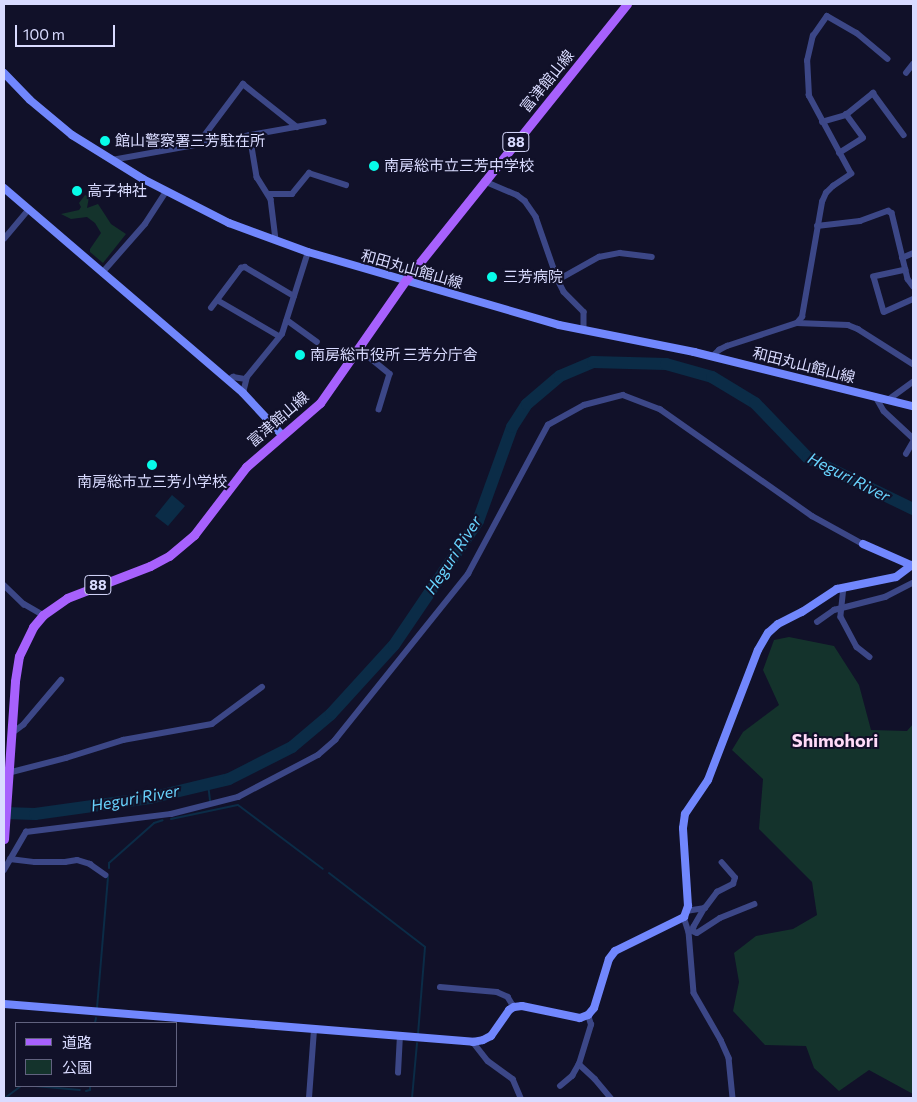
<!DOCTYPE html>
<html>
<head>
<meta charset="utf-8">
<style>
  body { margin:0 }
  #map { position:relative; width:917px; height:1102px; overflow:hidden; background:#111129; font-family:Commissioner,"Noto Sans JP",sans-serif }
  div>[style] { position:absolute }
  [style*='--x'] { left:calc(var(--x)*1px); top:calc(var(--y)*1px); width:calc(var(--w)*1px); rotate:calc(var(--a)*1deg) }
  .green>* { inset:0; background:#14332c }
  .water>* { inset:0; background:#0b2c47 }
  .stream>* { height:2px; margin:-1px; padding:0 1px; transform-origin:1px; border-radius:1px; background:#0b2c47 }
  .river>* { height:12px; margin:-6px; padding:0 6px; transform-origin:6px; border-radius:6px; background:#0b2c47 }
  .street>* { height:5.5px; margin:-2.75px; padding:0 2.75px; transform-origin:2.75px; border-radius:2.75px; background:#3c4787 }
  .secondary>* { height:8px; margin:-4px; padding:0 4px; transform-origin:4px; border-radius:4px; background:#7187fd }
  .primary>* { height:9px; margin:-4.5px; padding:0 4.5px; transform-origin:4.5px; border-radius:4.5px; background:#a761fd }
  .dots>* { width:14px; height:14px; translate:-50% -50%; box-sizing:border-box; border:2px solid #111129; border-radius:50% }
  span { translate:-50% -50%; white-space:nowrap; text-align:center; line-height:1.15; -webkit-text-stroke:4px #111129; paint-order:stroke }
  .shield-label span { padding:1px 4px; background:#111129; border:1px solid; border-radius:4px; -webkit-text-stroke-width:0 }
  .shield-label { font-size:14px; color:#d9dbff; font-weight:700 }
  .street-label { font-size:15px; color:#d9dbff }
  .poi-label { font-size:15px; color:#d9dbff }
  .left { translate:0 -50%; text-align:left }
  .water-label { font-size:16px; color:#68d3fd; font-style:italic }
  .quarter-label { font-size:18px; color:#ffdbf8; font-weight:700 }
  .frame { position:absolute; inset:0; border:5px solid #d9dbff; pointer-events:none }
  .legend { position:absolute; left:15px; top:1022px; width:162px; height:65px; box-sizing:border-box; background:#111129; border:1px solid #61627f; margin:0; padding:6px 9px; list-style:none; font-size:15px; color:#d9dbff }
  .legend li { display:flex; align-items:center; gap:10px; height:25px }
  .legend b { width:25px; border:1px solid #61627f }
  .scale { position:absolute; left:15px; top:25px; width:100px; height:22px; box-sizing:border-box; border:2px solid #d9dbff; border-top:0; padding-left:6px; font-size:15px; line-height:18px; white-space:nowrap; color:#d9dbff; -webkit-text-stroke:4px #111129; paint-order:stroke }
</style>
</head>
<body>
<div id="map">
  <div class="green">
    <div style="clip-path:polygon(85px 195px,89px 197px,87px 208px,98px 204px,111px 224px,126px 234px,103px 263px,90px 252px,90px 249px,101px 233px,95px 223px,87px 217px,71px 219px,61px 214px,79px 210px,81px 207px,79px 203px)"></div>
    <div style="clip-path:polygon(789px 637px,834px 646px,859px 685px,871px 730px,907px 731px,913px 724px,913px 1094px,869px 1070px,839px 1091px,814px 1068px,806px 1046px,765px 1045px,733px 1011px,739px 982px,734px 953px,756px 936px,793px 929px,817px 915px,812px 882px,759px 829px,763px 779px,732px 750px,743px 732px,779px 705px,763px 670px,774px 640px)"></div>
  </div>
  <div class="water">
    <div style="clip-path:polygon(172px 495px,185px 506px,168px 526px,155px 516px)"></div>
  </div>
  <div class="stream">
    <div style="--x:208;--y:784;--w:17;--a:83"></div>
    <div style="--x:171;--y:819;--w:68;--a:-11.8"></div>
    <div style="--x:238;--y:805;--w:106;--a:37"></div>
    <div style="--x:109;--y:868;--w:5;--a:-90"></div>
    <div style="--x:109;--y:863;--w:60;--a:-41.6"></div>
    <div style="--x:154;--y:823;--w:9;--a:-18"></div>
    <div style="--x:329;--y:873;--w:121;--a:37.6"></div>
    <div style="--x:425;--y:947;--w:87;--a:94.6"></div>
    <div style="--x:97;--y:1008;--w:132;--a:-85.2"></div>
    <div style="--x:95;--y:1023;--w:5;--a:-79"></div>
    <div style="--x:35;--y:1086;--w:45;--a:5.1"></div>
    <div style="--x:86;--y:1091;--w:4;--a:-14"></div>
    <div style="--x:90;--y:1090;--w:4;--a:-90"></div>
    <div style="--x:5;--y:1098;--w:20;--a:-37"></div>
    <div style="--x:412;--y:1098;--w:55;--a:-84.8"></div>
  </div>
  <div class="river">
    <div style="--x:4;--y:813;--w:31;--a:2"></div>
    <div style="--x:35;--y:814;--w:116;--a:-7.9"></div>
    <div style="--x:150;--y:798;--w:81;--a:-13.5"></div>
    <div style="--x:229;--y:779;--w:71;--a:-26.9"></div>
    <div style="--x:292;--y:747;--w:51;--a:-40.2"></div>
    <div style="--x:331;--y:714;--w:93;--a:-47.6"></div>
    <div style="--x:394;--y:645;--w:150;--a:-55.9"></div>
    <div style="--x:478;--y:521;--w:100;--a:-70.1"></div>
    <div style="--x:512;--y:427;--w:27;--a:-57"></div>
    <div style="--x:527;--y:404;--w:43;--a:-40.3"></div>
    <div style="--x:560;--y:376;--w:36;--a:-23"></div>
    <div style="--x:593;--y:362;--w:73;--a:1.6"></div>
    <div style="--x:666;--y:364;--w:48;--a:15.8"></div>
    <div style="--x:712;--y:377;--w:50;--a:31.2"></div>
    <div style="--x:755;--y:403;--w:76;--a:46.1"></div>
    <div style="--x:808;--y:458;--w:117;--a:25.9"></div>
  </div>
  <div class="street">
    <div style="--x:906;--y:73;--w:11;--a:-52"></div>
    <div style="--x:822;--y:122;--w:25;--a:-16"></div>
    <div style="--x:846;--y:115;--w:35;--a:-39"></div>
    <div style="--x:873;--y:93;--w:52;--a:53.6"></div>
    <div style="--x:250;--y:135;--w:43;--a:80.5"></div>
    <div style="--x:257;--y:177;--w:26;--a:58"></div>
    <div style="--x:271;--y:199;--w:41;--a:83"></div>
    <div style="--x:198;--y:144;--w:75;--a:-53.1"></div>
    <div style="--x:243;--y:84;--w:69;--a:38.5"></div>
    <div style="--x:839;--y:153;--w:28;--a:-32"></div>
    <div style="--x:863;--y:138;--w:29;--a:-126"></div>
    <div style="--x:112;--y:160;--w:215;--a:-10.2"></div>
    <div style="--x:484;--y:181;--w:36;--a:23"></div>
    <div style="--x:517;--y:195;--w:10;--a:37"></div>
    <div style="--x:525;--y:201;--w:19;--a:55"></div>
    <div style="--x:536;--y:217;--w:67;--a:70.8"></div>
    <div style="--x:558;--y:280;--w:13;--a:63"></div>
    <div style="--x:564;--y:292;--w:28;--a:45"></div>
    <div style="--x:584;--y:312;--w:18;--a:90"></div>
    <div style="--x:269;--y:194;--w:23;--a:0"></div>
    <div style="--x:292;--y:194;--w:27;--a:-51"></div>
    <div style="--x:309;--y:173;--w:39;--a:18"></div>
    <div style="--x:817;--y:226;--w:43;--a:-6.6"></div>
    <div style="--x:860;--y:221;--w:30;--a:-20"></div>
    <div style="--x:888;--y:211;--w:4;--a:27"></div>
    <div style="--x:892;--y:213;--w:68;--a:76.4"></div>
    <div style="--x:908;--y:279;--w:9;--a:54"></div>
    <div style="--x:4;--y:239;--w:39;--a:-50"></div>
    <div style="--x:902;--y:258;--w:12;--a:-24"></div>
    <div style="--x:906;--y:270;--w:33;--a:168"></div>
    <div style="--x:874;--y:277;--w:36;--a:74"></div>
    <div style="--x:884;--y:312;--w:32;--a:-24"></div>
    <div style="--x:102;--y:273;--w:65;--a:-48.7"></div>
    <div style="--x:145;--y:224;--w:38;--a:-57"></div>
    <div style="--x:558;--y:280;--w:47;--a:-29.3"></div>
    <div style="--x:599;--y:257;--w:21;--a:-11"></div>
    <div style="--x:620;--y:253;--w:32;--a:7"></div>
    <div style="--x:219;--y:301;--w:69;--a:30.3"></div>
    <div style="--x:211;--y:308;--w:50;--a:-53.1"></div>
    <div style="--x:241;--y:268;--w:4;--a:-14"></div>
    <div style="--x:245;--y:267;--w:57;--a:30.6"></div>
    <div style="--x:287;--y:320;--w:37;--a:36"></div>
    <div style="--x:797;--y:323;--w:51;--a:2.2"></div>
    <div style="--x:848;--y:325;--w:11;--a:22"></div>
    <div style="--x:858;--y:329;--w:65;--a:32.5"></div>
    <div style="--x:358;--y:348;--w:41;--a:39.1"></div>
    <div style="--x:390;--y:374;--w:37;--a:107"></div>
    <div style="--x:712;--y:357;--w:10;--a:-45"></div>
    <div style="--x:719;--y:350;--w:9;--a:-27"></div>
    <div style="--x:727;--y:346;--w:74;--a:-18.2"></div>
    <div style="--x:797;--y:323;--w:8;--a:-50"></div>
    <div style="--x:802;--y:317;--w:117;--a:-80.1"></div>
    <div style="--x:822;--y:202;--w:10;--a:-66"></div>
    <div style="--x:826;--y:193;--w:10;--a:-45"></div>
    <div style="--x:833;--y:186;--w:22;--a:-34"></div>
    <div style="--x:851;--y:174;--w:89;--a:-118.3"></div>
    <div style="--x:809;--y:96;--w:35;--a:-93"></div>
    <div style="--x:807;--y:61;--w:26;--a:-77"></div>
    <div style="--x:813;--y:36;--w:24;--a:-55"></div>
    <div style="--x:827;--y:16;--w:34;--a:30"></div>
    <div style="--x:857;--y:33;--w:40;--a:40"></div>
    <div style="--x:228;--y:380;--w:6;--a:-31"></div>
    <div style="--x:233;--y:377;--w:13;--a:9"></div>
    <div style="--x:243;--y:393;--w:16;--a:-76"></div>
    <div style="--x:247;--y:377;--w:55;--a:-50.9"></div>
    <div style="--x:282;--y:334;--w:86;--a:-72.4"></div>
    <div style="--x:876;--y:397;--w:16;--a:60"></div>
    <div style="--x:884;--y:411;--w:40;--a:43"></div>
    <div style="--x:888;--y:400;--w:31;--a:-36"></div>
    <div style="--x:906;--y:454;--w:14;--a:-60"></div>
    <div style="--x:4;--y:585;--w:28;--a:44"></div>
    <div style="--x:24;--y:604;--w:22;--a:30"></div>
    <div style="--x:844;--y:587;--w:30;--a:96"></div>
    <div style="--x:841;--y:617;--w:34;--a:62"></div>
    <div style="--x:857;--y:647;--w:16;--a:38"></div>
    <div style="--x:817;--y:622;--w:21;--a:-35"></div>
    <div style="--x:834;--y:610;--w:53;--a:-14.3"></div>
    <div style="--x:885;--y:597;--w:31;--a:-27"></div>
    <div style="--x:12;--y:733;--w:14;--a:-36"></div>
    <div style="--x:23;--y:725;--w:59;--a:-49.8"></div>
    <div style="--x:4;--y:774;--w:64;--a:-14.5"></div>
    <div style="--x:66;--y:758;--w:60;--a:-17.5"></div>
    <div style="--x:123;--y:740;--w:90;--a:-10.2"></div>
    <div style="--x:212;--y:724;--w:62;--a:-36.5"></div>
    <div style="--x:10;--y:859;--w:25;--a:7"></div>
    <div style="--x:35;--y:862;--w:30;--a:0"></div>
    <div style="--x:65;--y:862;--w:12;--a:-9"></div>
    <div style="--x:77;--y:860;--w:14;--a:17"></div>
    <div style="--x:90;--y:864;--w:19;--a:35"></div>
    <div style="--x:4;--y:870;--w:44;--a:-59.9"></div>
    <div style="--x:26;--y:832;--w:146;--a:-7.1"></div>
    <div style="--x:171;--y:814;--w:69;--a:-14.2"></div>
    <div style="--x:238;--y:797;--w:90;--a:-27.7"></div>
    <div style="--x:318;--y:755;--w:23;--a:-41"></div>
    <div style="--x:335;--y:740;--w:213;--a:-51.3"></div>
    <div style="--x:468;--y:574;--w:169;--a:-61.8"></div>
    <div style="--x:548;--y:425;--w:41;--a:-29.1"></div>
    <div style="--x:584;--y:405;--w:40;--a:-14.4"></div>
    <div style="--x:623;--y:395;--w:40;--a:21"></div>
    <div style="--x:660;--y:409;--w:186;--a:35.1"></div>
    <div style="--x:812;--y:516;--w:58;--a:28.8"></div>
    <div style="--x:705;--y:908;--w:22;--a:120"></div>
    <div style="--x:694;--y:927;--w:4;--a:104"></div>
    <div style="--x:693;--y:931;--w:4;--a:27"></div>
    <div style="--x:697;--y:933;--w:27;--a:-33"></div>
    <div style="--x:720;--y:918;--w:37;--a:-22"></div>
    <div style="--x:686;--y:911;--w:19;--a:-9"></div>
    <div style="--x:705;--y:908;--w:20;--a:-53"></div>
    <div style="--x:717;--y:892;--w:18;--a:-27"></div>
    <div style="--x:733;--y:884;--w:6;--a:-72"></div>
    <div style="--x:735;--y:878;--w:20;--a:-131"></div>
    <div style="--x:684;--y:917;--w:16;--a:72"></div>
    <div style="--x:689;--y:932;--w:61;--a:85.3"></div>
    <div style="--x:694;--y:993;--w:54;--a:60.1"></div>
    <div style="--x:721;--y:1040;--w:20;--a:66"></div>
    <div style="--x:729;--y:1058;--w:40;--a:84.3"></div>
    <div style="--x:440;--y:987;--w:57;--a:5"></div>
    <div style="--x:497;--y:992;--w:12;--a:24"></div>
    <div style="--x:508;--y:997;--w:12;--a:59"></div>
    <div style="--x:473;--y:1042;--w:24;--a:52"></div>
    <div style="--x:488;--y:1061;--w:31;--a:36"></div>
    <div style="--x:513;--y:1079;--w:21;--a:67"></div>
    <div style="--x:579;--y:1064;--w:22;--a:43"></div>
    <div style="--x:595;--y:1079;--w:25;--a:50"></div>
    <div style="--x:398;--y:1073;--w:36;--a:-87"></div>
    <div style="--x:560;--y:1086;--w:16;--a:-40"></div>
    <div style="--x:572;--y:1076;--w:14;--a:-60"></div>
    <div style="--x:579;--y:1064;--w:41;--a:-72.9"></div>
    <div style="--x:591;--y:1025;--w:10;--a:-107"></div>
    <div style="--x:309;--y:1098;--w:68;--a:-85.8"></div>
  </div>
  <div class="secondary">
    <div style="--x:4;--y:73;--w:37;--a:46"></div>
    <div style="--x:30;--y:100;--w:55;--a:39.8"></div>
    <div style="--x:72;--y:135;--w:84;--a:31.8"></div>
    <div style="--x:143;--y:179;--w:97;--a:27.1"></div>
    <div style="--x:229;--y:223;--w:84;--a:20.2"></div>
    <div style="--x:308;--y:252;--w:261;--a:16.2"></div>
    <div style="--x:559;--y:325;--w:138;--a:11.3"></div>
    <div style="--x:694;--y:352;--w:226;--a:13.9"></div>
    <div style="--x:4;--y:188;--w:315;--a:40.6"></div>
    <div style="--x:243;--y:393;--w:57;--a:47.1"></div>
    <div style="--x:863;--y:544;--w:55;--a:23.7"></div>
    <div style="--x:4;--y:1004;--w:471;--a:4.6"></div>
    <div style="--x:473;--y:1042;--w:10;--a:-11"></div>
    <div style="--x:483;--y:1040;--w:9;--a:-27"></div>
    <div style="--x:491;--y:1036;--w:32;--a:-55"></div>
    <div style="--x:509;--y:1010;--w:6;--a:-31"></div>
    <div style="--x:514;--y:1007;--w:8;--a:-7"></div>
    <div style="--x:522;--y:1006;--w:59;--a:11.7"></div>
    <div style="--x:580;--y:1018;--w:9;--a:-21"></div>
    <div style="--x:588;--y:1015;--w:9;--a:-49"></div>
    <div style="--x:594;--y:1008;--w:51;--a:-73"></div>
    <div style="--x:609;--y:959;--w:10;--a:-53"></div>
    <div style="--x:615;--y:951;--w:77;--a:-26.2"></div>
    <div style="--x:684;--y:917;--w:12;--a:-70"></div>
    <div style="--x:688;--y:906;--w:78;--a:-93.7"></div>
    <div style="--x:683;--y:828;--w:14;--a:-82"></div>
    <div style="--x:685;--y:814;--w:41;--a:-55.9"></div>
    <div style="--x:708;--y:780;--w:139;--a:-69"></div>
    <div style="--x:758;--y:650;--w:20;--a:-60"></div>
    <div style="--x:768;--y:633;--w:13;--a:-42"></div>
    <div style="--x:778;--y:624;--w:27;--a:-27"></div>
    <div style="--x:802;--y:612;--w:42;--a:-33.3"></div>
    <div style="--x:837;--y:589;--w:60;--a:-11.5"></div>
    <div style="--x:896;--y:577;--w:20;--a:-37"></div>
  </div>
  <div class="primary">
    <div style="--x:4;--y:839;--w:158;--a:-86"></div>
    <div style="--x:15;--y:681;--w:25;--a:-81"></div>
    <div style="--x:19;--y:656;--w:32;--a:-64"></div>
    <div style="--x:33;--y:627;--w:16;--a:-50"></div>
    <div style="--x:43;--y:615;--w:29;--a:-35"></div>
    <div style="--x:67;--y:598;--w:89;--a:-21.1"></div>
    <div style="--x:150;--y:566;--w:21;--a:-28"></div>
    <div style="--x:169;--y:556;--w:33;--a:-40"></div>
    <div style="--x:194;--y:535;--w:86;--a:-52.6"></div>
    <div style="--x:246;--y:467;--w:98;--a:-40.9"></div>
    <div style="--x:320;--y:403;--w:149;--a:-55.1"></div>
    <div style="--x:405;--y:281;--w:355;--a:-51.3"></div>
  </div>
  <div class="dots">
    <div style="left:105px;top:141px;background:#07fce9"></div>
    <div style="left:374px;top:166px;background:#07fce9"></div>
    <div style="left:77px;top:191px;background:#07fce9"></div>
    <div style="left:492px;top:277px;background:#07fce9"></div>
    <div style="left:300px;top:355px;background:#07fce9"></div>
    <div style="left:152px;top:465px;background:#07fce9"></div>
  </div>
  <div class="shield-label">
    <span style="left:516px;top:142px">88</span>
    <span style="left:98px;top:585px">88</span>
  </div>
  <div class="street-label">
    <span style="left:547px;top:81px;rotate:-51deg">富津館山線</span>
    <span style="left:412px;top:269px;rotate:16deg">和田丸山館山線</span>
    <span style="left:804px;top:365px;rotate:14deg">和田丸山館山線</span>
    <span style="left:278px;top:419px;rotate:-41deg">富津館山線</span>
  </div>
  <div class="poi-label">
    <span class="left" style="left:115px;top:141px">館山警察署三芳駐在所</span>
    <span class="left" style="left:384px;top:166px">南房総市立三芳中学校</span>
    <span class="left" style="left:87px;top:191px">高子神社</span>
    <span class="left" style="left:503px;top:277px">三芳病院</span>
    <span class="left" style="left:310px;top:355px">南房総市役所 三芳分庁舎</span>
    <span style="left:152px;top:482px">南房総市立三芳小学校</span>
  </div>
  <div class="water-label">
    <span style="left:849px;top:477px;rotate:27deg">Heguri River</span>
    <span style="left:453px;top:555px;rotate:-57deg">Heguri River</span>
    <span style="left:135px;top:798px;rotate:-10deg">Heguri River</span>
  </div>
  <div class="quarter-label">
    <span style="left:835px;top:740px">Shimohori</span>
  </div>
  <div class="frame"></div>
  <ul class="legend">
  <li><b style="height:6px;background:#a761fd"></b>道路</li>
  <li><b style="height:14px;background:#14332c"></b>公園</li>
  </ul>
  <div class="scale">100 m</div>
</div>
</body>
</html>
